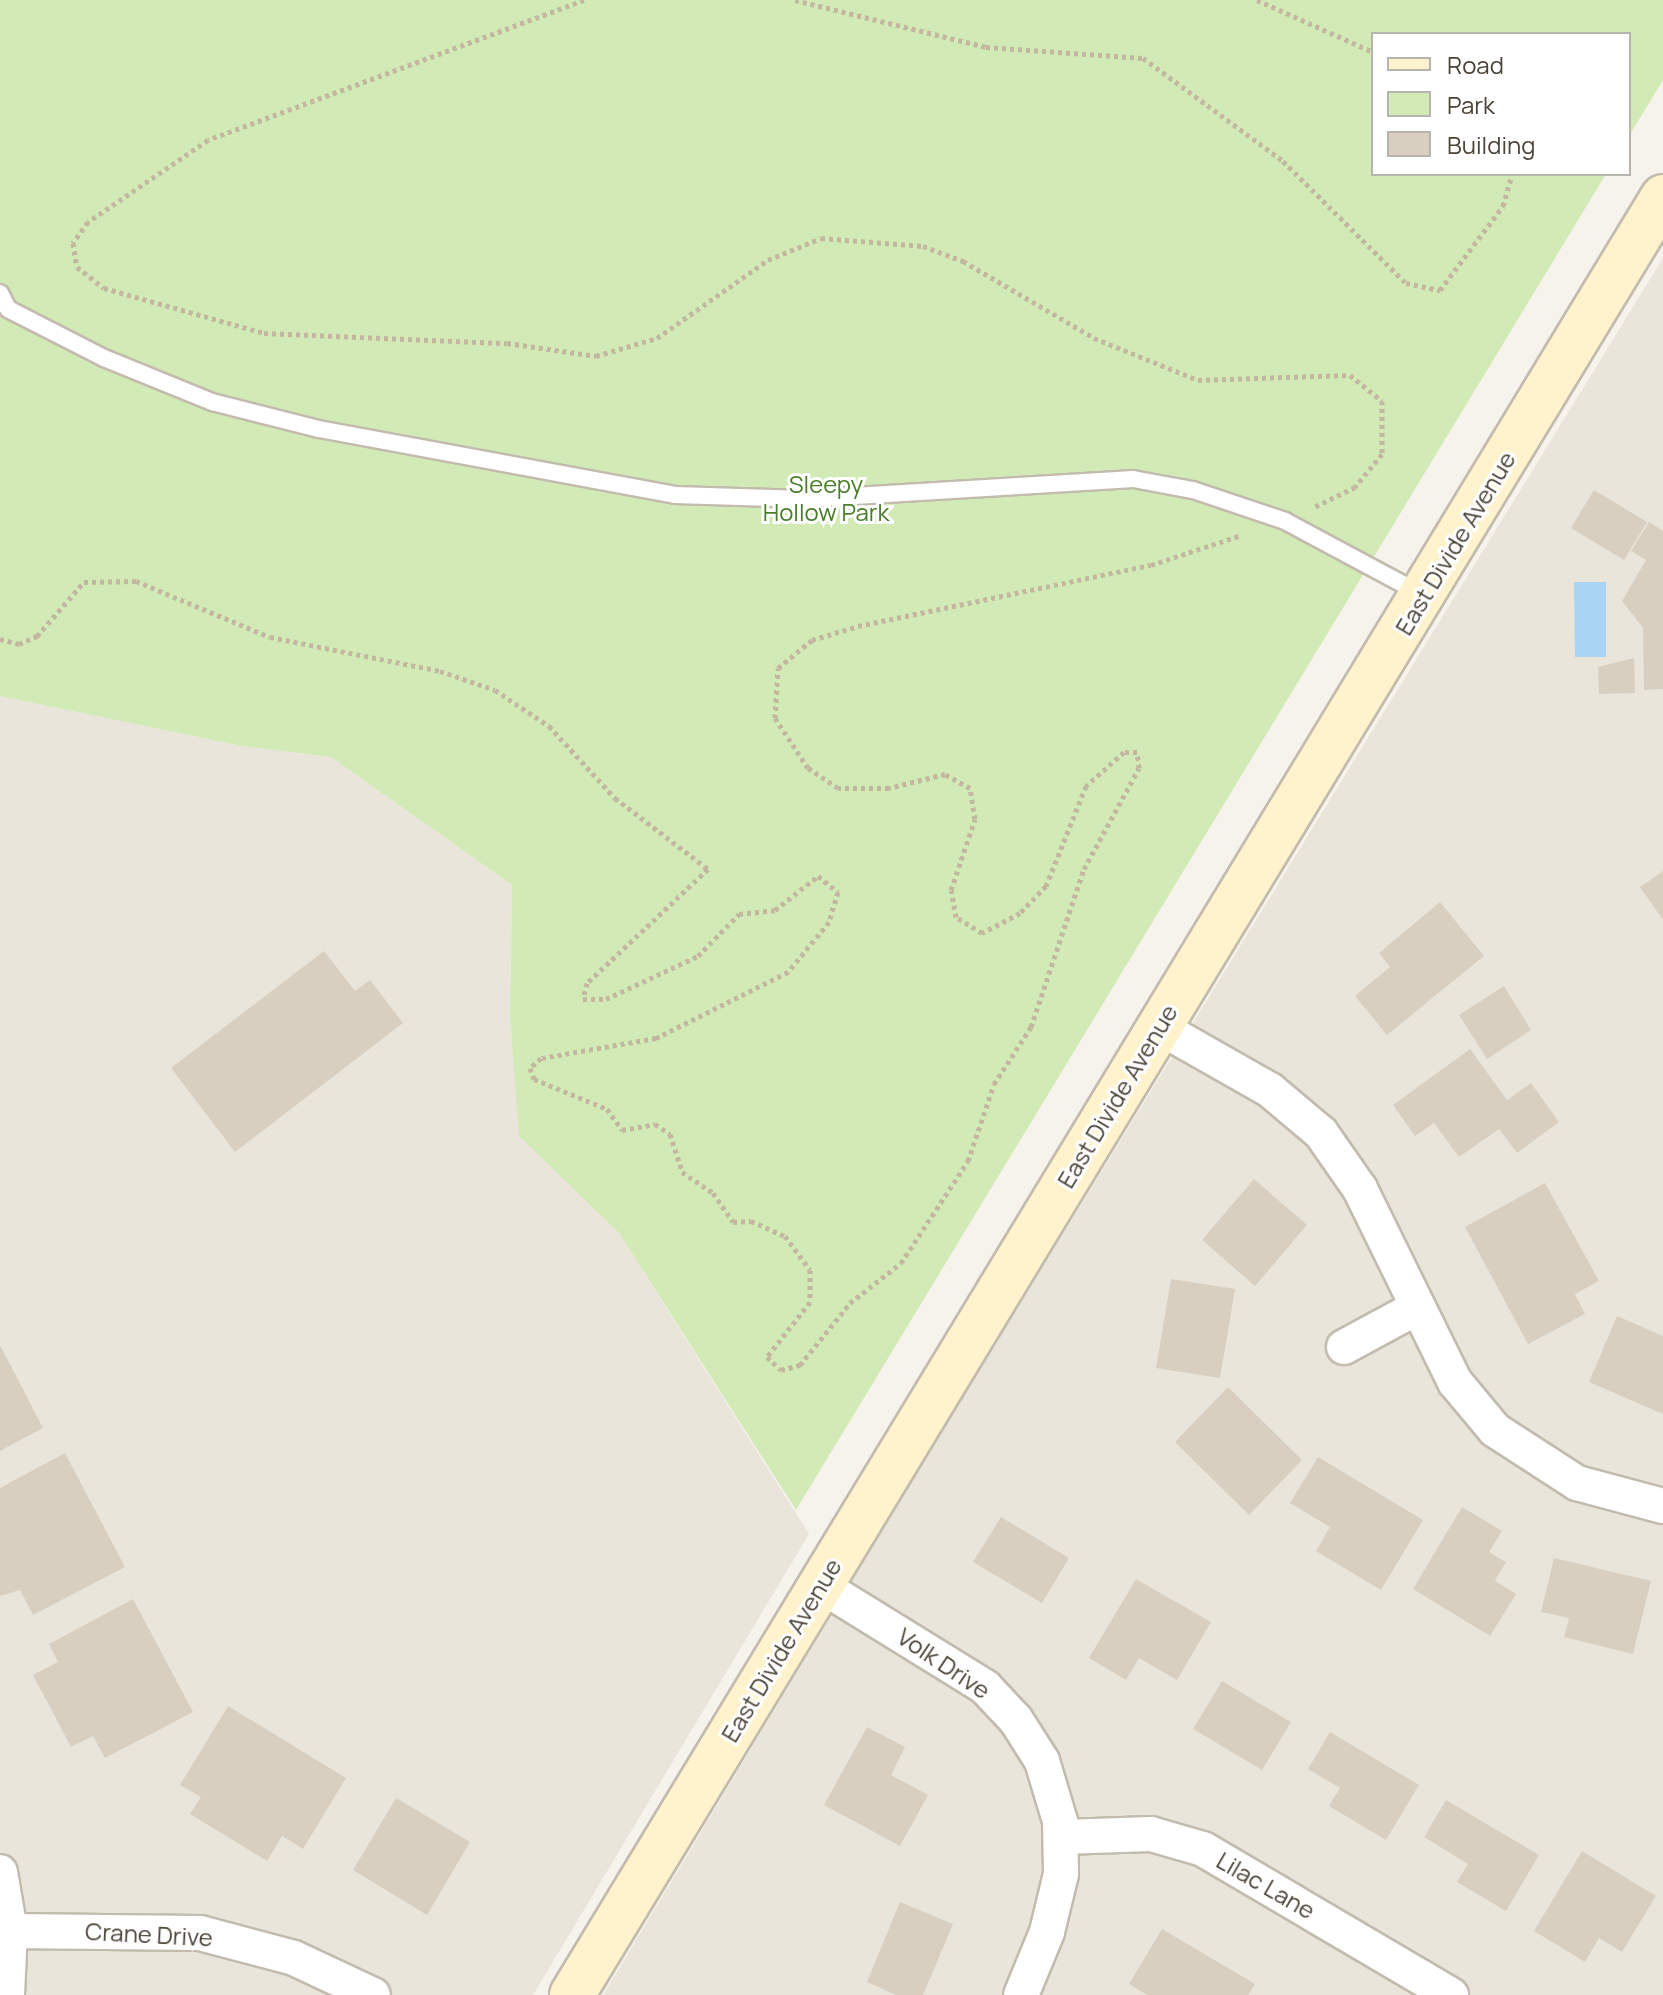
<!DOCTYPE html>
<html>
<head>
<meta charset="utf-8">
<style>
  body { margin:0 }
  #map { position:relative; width:1663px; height:1995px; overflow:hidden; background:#f6f3ec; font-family:Manrope,sans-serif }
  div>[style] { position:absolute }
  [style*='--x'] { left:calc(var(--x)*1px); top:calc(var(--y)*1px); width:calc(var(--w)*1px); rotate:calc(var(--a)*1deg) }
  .residential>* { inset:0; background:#eae5da }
  .green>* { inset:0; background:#d2eab5 }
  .water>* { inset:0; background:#a9d4f2 }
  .building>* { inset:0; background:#d8cfc1 }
  .path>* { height:5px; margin-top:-2.5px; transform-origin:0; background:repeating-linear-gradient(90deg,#c4b79f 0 4px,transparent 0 8px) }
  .roads { filter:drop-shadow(2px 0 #c2bbae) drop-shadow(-2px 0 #c2bbae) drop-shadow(0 2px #c2bbae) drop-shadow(0 -2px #c2bbae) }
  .lane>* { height:16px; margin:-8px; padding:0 8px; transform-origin:8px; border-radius:8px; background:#fff }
  .street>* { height:34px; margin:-17px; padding:0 17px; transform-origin:17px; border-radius:17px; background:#fff }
  .secondary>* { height:44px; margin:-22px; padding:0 22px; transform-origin:22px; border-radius:22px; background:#fff3cd }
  span { translate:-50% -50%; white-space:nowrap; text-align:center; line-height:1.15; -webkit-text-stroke:6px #fff; paint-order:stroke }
  .park-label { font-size:24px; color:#4a7f2a }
  .street-label { font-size:24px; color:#4b4439 }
  .legend { position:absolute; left:1371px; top:32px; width:260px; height:144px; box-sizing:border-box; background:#fff; border:2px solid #b7b4b0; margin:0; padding:10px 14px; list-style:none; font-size:24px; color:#4b4439 }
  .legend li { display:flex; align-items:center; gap:16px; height:40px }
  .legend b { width:40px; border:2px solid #b7b4b0 }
</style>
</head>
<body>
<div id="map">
  <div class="residential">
    <div style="clip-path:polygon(1663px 258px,1663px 1995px,603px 1995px,958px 1405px)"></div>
    <div style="clip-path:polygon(0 696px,237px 745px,331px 757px,512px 885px,510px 1016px,520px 1136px,619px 1233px,809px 1534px,533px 1995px,0 1995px)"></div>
  </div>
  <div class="green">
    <div style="clip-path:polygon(0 0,1663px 0,1663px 80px,1629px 136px,1629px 34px,1373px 34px,1373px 174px,1606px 174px,796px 1510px,619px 1233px,519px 1136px,510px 1016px,512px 885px,331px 757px,237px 745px,0 696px)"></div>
  </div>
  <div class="water">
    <div style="clip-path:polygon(1574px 582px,1606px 582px,1606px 657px,1575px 657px)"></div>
  </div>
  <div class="building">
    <div style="clip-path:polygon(1594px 490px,1647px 522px,1624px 560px,1571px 528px)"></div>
    <div style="clip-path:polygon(1649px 522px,1663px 531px,1663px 689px,1644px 690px,1643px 628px,1622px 601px,1646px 560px,1631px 551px)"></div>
    <div style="clip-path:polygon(1634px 658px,1635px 693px,1599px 694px,1598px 667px)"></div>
    <div style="clip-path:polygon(1663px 871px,1663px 920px,1640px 887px)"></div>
    <div style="clip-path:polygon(1440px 902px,1484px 956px,1387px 1035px,1355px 996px,1390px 967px,1379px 953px)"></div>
    <div style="clip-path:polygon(324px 951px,355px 991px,370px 980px,403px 1023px,235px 1152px,171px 1068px)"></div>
    <div style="clip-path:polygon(1504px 986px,1531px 1030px,1487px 1059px,1459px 1015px)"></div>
    <div style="clip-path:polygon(1470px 1049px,1507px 1100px,1531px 1083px,1559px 1122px,1517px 1153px,1499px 1129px,1459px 1157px,1434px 1123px,1415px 1136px,1393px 1105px)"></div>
    <div style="clip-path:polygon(1254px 1179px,1307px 1225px,1255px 1286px,1202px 1240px)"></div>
    <div style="clip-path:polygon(1545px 1183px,1599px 1281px,1575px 1294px,1585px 1314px,1528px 1344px,1465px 1227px)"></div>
    <div style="clip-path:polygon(1171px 1279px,1235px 1289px,1220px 1378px,1156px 1368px)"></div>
    <div style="clip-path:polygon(1617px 1316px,1663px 1336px,1663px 1414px,1589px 1382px)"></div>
    <div style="clip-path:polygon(0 1345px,43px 1428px,0 1451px)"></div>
    <div style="clip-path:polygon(1228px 1387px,1302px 1460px,1249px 1515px,1175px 1442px)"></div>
    <div style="clip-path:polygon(65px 1453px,125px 1567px,33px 1615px,20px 1590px,0 1596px,0 1488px)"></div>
    <div style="clip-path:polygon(1318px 1457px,1423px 1520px,1381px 1590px,1316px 1551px,1330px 1527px,1290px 1503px)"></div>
    <div style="clip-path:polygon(1462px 1507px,1502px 1531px,1489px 1552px,1506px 1562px,1495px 1581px,1516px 1594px,1490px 1636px,1413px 1589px)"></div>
    <div style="clip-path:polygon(1001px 1517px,1069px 1558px,1042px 1603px,973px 1562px)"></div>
    <div style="clip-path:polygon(1554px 1558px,1651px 1581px,1633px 1654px,1564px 1637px,1569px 1618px,1541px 1612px)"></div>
    <div style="clip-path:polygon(1136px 1579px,1211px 1622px,1177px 1680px,1139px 1658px,1126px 1680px,1089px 1658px)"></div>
    <div style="clip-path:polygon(133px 1599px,193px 1712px,105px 1758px,93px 1736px,71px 1747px,33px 1675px,58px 1662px,49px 1644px)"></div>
    <div style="clip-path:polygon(1222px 1681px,1291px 1722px,1262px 1770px,1193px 1729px)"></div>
    <div style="clip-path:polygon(228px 1706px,346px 1778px,303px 1849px,282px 1836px,267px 1861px,190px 1814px,201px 1797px,180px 1785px)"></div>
    <div style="clip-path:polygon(867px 1727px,905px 1747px,891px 1775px,928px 1795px,900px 1846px,824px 1805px)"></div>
    <div style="clip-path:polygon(1330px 1732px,1419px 1785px,1386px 1840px,1329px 1806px,1340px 1788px,1308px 1769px)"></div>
    <div style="clip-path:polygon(396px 1798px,470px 1842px,427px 1915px,353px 1870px)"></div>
    <div style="clip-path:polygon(1446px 1800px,1539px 1855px,1506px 1911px,1457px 1882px,1468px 1864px,1424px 1837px)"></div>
    <div style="clip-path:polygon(1582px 1851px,1656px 1896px,1622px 1952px,1599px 1938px,1585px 1962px,1534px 1931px)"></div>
    <div style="clip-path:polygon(900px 1902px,953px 1924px,923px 1995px,896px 1995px,867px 1982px)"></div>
    <div style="clip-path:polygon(1162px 1929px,1255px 1984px,1248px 1995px,1147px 1995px,1129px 1984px)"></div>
  </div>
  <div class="path">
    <div style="--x:584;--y:0;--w:401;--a:159.6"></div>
    <div style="--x:208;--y:140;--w:145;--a:145.7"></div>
    <div style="--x:88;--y:222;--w:26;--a:126"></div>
    <div style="--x:73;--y:243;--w:24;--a:81"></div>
    <div style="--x:77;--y:267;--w:34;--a:38"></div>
    <div style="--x:104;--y:288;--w:166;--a:15.7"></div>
    <div style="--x:264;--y:333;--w:243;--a:2.4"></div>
    <div style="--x:507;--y:343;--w:90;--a:8.3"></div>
    <div style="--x:596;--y:356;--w:64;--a:-16.4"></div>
    <div style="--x:657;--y:338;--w:136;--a:-35.1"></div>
    <div style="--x:768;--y:260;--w:57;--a:-22.5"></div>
    <div style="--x:821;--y:238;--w:102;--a:4.5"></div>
    <div style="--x:923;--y:246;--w:43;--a:20.6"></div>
    <div style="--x:963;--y:261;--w:152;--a:30.4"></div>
    <div style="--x:1094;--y:338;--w:112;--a:22"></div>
    <div style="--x:1198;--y:380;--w:152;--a:-1.9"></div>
    <div style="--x:1350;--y:375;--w:41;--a:39.1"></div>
    <div style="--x:1382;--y:401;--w:53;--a:90"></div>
    <div style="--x:1382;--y:454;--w:43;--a:129.3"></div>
    <div style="--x:1355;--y:487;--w:46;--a:154"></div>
    <div style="--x:795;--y:0;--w:197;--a:13.8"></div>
    <div style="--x:986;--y:47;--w:157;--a:4"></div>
    <div style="--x:1143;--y:58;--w:174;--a:36.3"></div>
    <div style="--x:1283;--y:161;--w:173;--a:44.8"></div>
    <div style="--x:1406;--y:283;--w:35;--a:12"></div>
    <div style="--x:1440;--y:290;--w:105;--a:-53.1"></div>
    <div style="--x:1503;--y:206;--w:33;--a:-74"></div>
    <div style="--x:1257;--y:0;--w:127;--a:24.1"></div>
    <div style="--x:0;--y:639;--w:20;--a:15"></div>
    <div style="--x:19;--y:644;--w:20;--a:-24"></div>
    <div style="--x:37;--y:636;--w:72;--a:-49"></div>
    <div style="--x:84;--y:582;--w:52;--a:-1.1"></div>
    <div style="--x:136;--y:581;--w:145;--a:22.7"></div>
    <div style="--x:270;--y:637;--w:173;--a:11.3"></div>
    <div style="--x:440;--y:671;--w:58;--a:19.1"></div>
    <div style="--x:495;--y:690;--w:65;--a:33.7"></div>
    <div style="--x:549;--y:726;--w:98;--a:47.5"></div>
    <div style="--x:615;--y:798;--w:117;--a:37.4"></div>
    <div style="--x:708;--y:869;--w:166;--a:136.7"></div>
    <div style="--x:587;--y:983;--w:16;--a:104"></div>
    <div style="--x:583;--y:999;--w:23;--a:0"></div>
    <div style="--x:606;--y:999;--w:102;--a:-25.1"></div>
    <div style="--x:698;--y:956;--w:59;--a:-45.7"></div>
    <div style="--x:739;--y:914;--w:36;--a:-6"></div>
    <div style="--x:775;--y:910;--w:55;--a:-38.3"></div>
    <div style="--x:818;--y:876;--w:26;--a:39"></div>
    <div style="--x:838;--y:892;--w:31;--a:107"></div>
    <div style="--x:829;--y:922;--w:65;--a:129.4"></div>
    <div style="--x:788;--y:972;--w:148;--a:153.4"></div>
    <div style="--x:656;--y:1038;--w:117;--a:170.1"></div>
    <div style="--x:541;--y:1058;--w:15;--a:138"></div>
    <div style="--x:530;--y:1068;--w:12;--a:70"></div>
    <div style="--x:534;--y:1079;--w:79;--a:22.3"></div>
    <div style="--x:607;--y:1109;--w:26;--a:54"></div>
    <div style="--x:622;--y:1130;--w:34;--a:-10"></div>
    <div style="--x:655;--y:1124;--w:18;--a:34"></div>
    <div style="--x:670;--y:1134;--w:40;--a:72"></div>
    <div style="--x:682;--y:1172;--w:37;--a:34"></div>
    <div style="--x:713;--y:1193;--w:35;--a:55"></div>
    <div style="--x:733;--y:1222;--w:18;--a:-3"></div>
    <div style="--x:751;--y:1221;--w:37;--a:24"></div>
    <div style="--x:785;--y:1236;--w:42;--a:53.7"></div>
    <div style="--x:810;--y:1270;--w:32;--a:90"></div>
    <div style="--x:810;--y:1302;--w:70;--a:128"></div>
    <div style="--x:767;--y:1357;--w:19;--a:43"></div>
    <div style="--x:781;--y:1370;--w:20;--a:-15"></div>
    <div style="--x:800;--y:1365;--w:80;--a:-51.1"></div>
    <div style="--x:850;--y:1303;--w:65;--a:-38.1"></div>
    <div style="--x:901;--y:1263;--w:122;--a:-56.7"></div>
    <div style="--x:968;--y:1161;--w:81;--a:-71.3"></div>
    <div style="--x:994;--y:1084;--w:68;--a:-57"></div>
    <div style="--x:1031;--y:1027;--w:167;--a:-71.5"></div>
    <div style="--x:1084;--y:869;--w:115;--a:-61.4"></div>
    <div style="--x:1139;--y:768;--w:16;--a:-97"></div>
    <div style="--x:1137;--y:752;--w:13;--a:180"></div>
    <div style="--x:1124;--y:752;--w:51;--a:138.2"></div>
    <div style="--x:1086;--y:786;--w:108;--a:111.8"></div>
    <div style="--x:1046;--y:886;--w:37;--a:134"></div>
    <div style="--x:1020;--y:913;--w:43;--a:152.2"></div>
    <div style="--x:982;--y:933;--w:31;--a:-148"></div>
    <div style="--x:956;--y:917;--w:27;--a:-100"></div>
    <div style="--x:951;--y:890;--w:75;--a:-71.3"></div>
    <div style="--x:975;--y:819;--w:31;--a:-99"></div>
    <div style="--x:970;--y:788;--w:29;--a:-151"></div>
    <div style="--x:945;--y:774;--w:58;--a:166"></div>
    <div style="--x:889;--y:788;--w:51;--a:180"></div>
    <div style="--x:838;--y:788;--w:36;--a:-146"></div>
    <div style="--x:808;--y:768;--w:60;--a:-123.4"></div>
    <div style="--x:775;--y:718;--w:50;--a:-86.6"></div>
    <div style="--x:778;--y:668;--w:44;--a:-39.5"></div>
    <div style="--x:812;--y:640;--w:48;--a:-16.9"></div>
    <div style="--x:858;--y:626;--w:299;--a:-11.8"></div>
    <div style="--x:1151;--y:565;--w:95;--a:-18.4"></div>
  </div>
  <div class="roads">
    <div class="lane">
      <div style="--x:0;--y:293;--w:18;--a:63"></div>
      <div style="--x:8;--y:309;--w:108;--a:27"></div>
      <div style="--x:104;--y:358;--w:117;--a:22.2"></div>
      <div style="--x:212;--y:402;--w:110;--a:14.2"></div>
      <div style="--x:319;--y:429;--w:362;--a:10.5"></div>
      <div style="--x:675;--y:495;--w:130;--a:1.8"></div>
      <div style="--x:805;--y:499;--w:329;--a:-3.5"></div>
      <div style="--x:1133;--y:479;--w:61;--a:10.4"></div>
      <div style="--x:1193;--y:490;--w:97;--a:18.6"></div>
      <div style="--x:1285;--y:521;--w:154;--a:28.2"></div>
    </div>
    <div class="street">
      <div style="--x:1159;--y:1027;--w:128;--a:29.6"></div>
      <div style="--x:1270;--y:1090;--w:67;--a:40.1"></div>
      <div style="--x:1321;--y:1133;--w:68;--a:55.1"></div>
      <div style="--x:1360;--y:1189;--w:215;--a:63.8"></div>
      <div style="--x:1455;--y:1382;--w:62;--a:50.2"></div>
      <div style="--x:1495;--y:1430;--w:98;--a:32.9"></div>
      <div style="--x:1577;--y:1483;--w:89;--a:15"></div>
      <div style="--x:1344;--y:1347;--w:82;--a:-28.4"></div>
      <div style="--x:820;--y:1585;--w:194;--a:31.7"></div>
      <div style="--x:985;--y:1687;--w:45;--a:46.8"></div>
      <div style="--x:1016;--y:1720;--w:49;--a:57.6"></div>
      <div style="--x:1042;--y:1761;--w:63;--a:73.3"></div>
      <div style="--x:1060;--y:1821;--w:53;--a:88.9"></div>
      <div style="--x:1061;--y:1874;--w:60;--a:103.6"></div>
      <div style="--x:1047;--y:1932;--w:68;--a:112.4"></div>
      <div style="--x:1063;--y:1837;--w:88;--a:-2"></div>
      <div style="--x:1151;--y:1834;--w:54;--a:16.1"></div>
      <div style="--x:1203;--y:1849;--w:288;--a:30.5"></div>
      <div style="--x:0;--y:1872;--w:60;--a:80.4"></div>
      <div style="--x:10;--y:1931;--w:64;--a:92.7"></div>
      <div style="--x:10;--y:1931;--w:190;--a:0.6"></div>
      <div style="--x:200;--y:1933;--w:97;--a:14.9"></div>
      <div style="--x:294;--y:1958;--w:87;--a:25.1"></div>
    </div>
    <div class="secondary">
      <div style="--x:572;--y:1995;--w:2103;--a:-58.75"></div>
    </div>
  </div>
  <div class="park-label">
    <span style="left:826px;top:498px">Sleepy<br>Hollow Park</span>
  </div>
  <div class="street-label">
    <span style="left:1455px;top:543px;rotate:-59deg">East Divide Avenue</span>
    <span style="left:1117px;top:1096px;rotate:-59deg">East Divide Avenue</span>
    <span style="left:781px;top:1650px;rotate:-59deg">East Divide Avenue</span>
    <span style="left:944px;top:1663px;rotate:34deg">Volk Drive</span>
    <span style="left:1266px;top:1885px;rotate:30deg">Lilac Lane</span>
    <span style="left:149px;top:1934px;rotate:3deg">Crane Drive</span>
  </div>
  <ul class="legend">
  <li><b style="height:10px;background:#fff3cd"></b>Road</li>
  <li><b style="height:22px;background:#d2eab5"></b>Park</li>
  <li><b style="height:22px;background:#d8cfc1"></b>Building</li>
  </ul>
</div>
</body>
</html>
